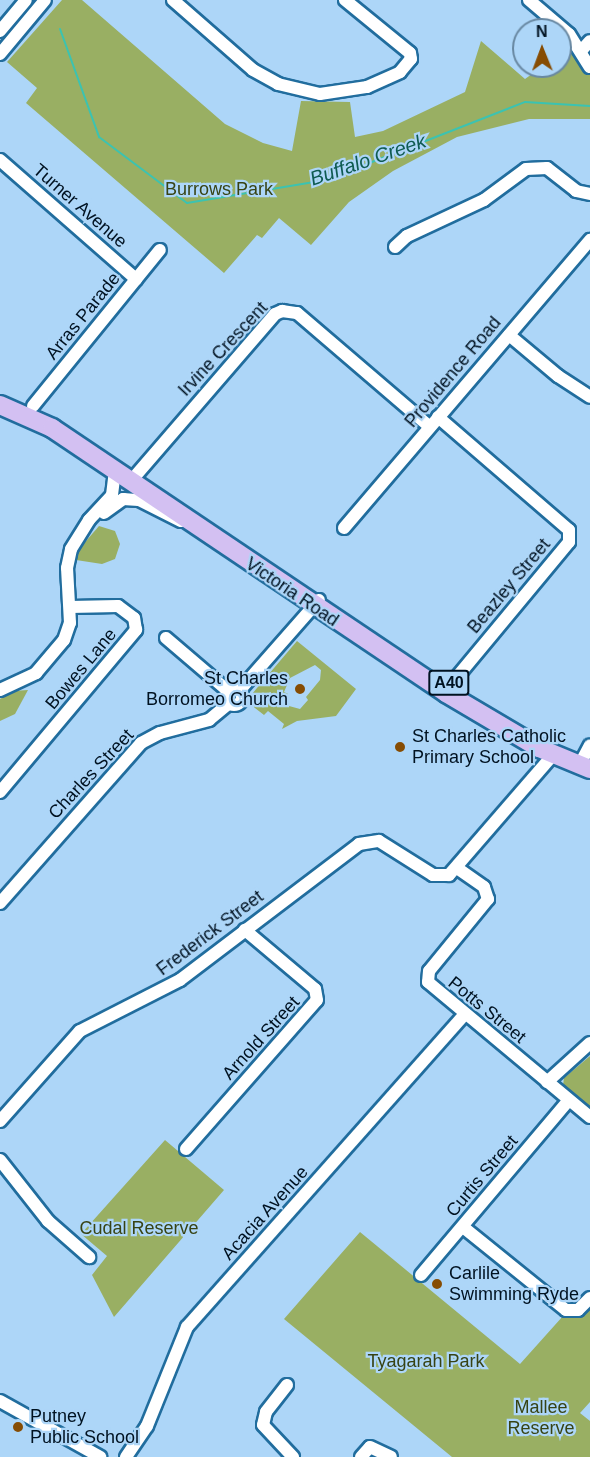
<!DOCTYPE html>
<html>
<head>
<meta charset="utf-8">
<style>
  body { margin:0 }
  #map { position:relative; width:590px; height:1457px; overflow:hidden; background:#add6f8; font-family:Helvetica,sans-serif }
  div>[style] { position:absolute }
  [style*='--x'] { left:calc(var(--x)*1px); top:calc(var(--y)*1px); width:calc(var(--w)*1px); rotate:calc(var(--a)*1deg) }
  .green>* { inset:0; background:#99af63 }
  .stream>* { height:2px; margin:-1px; padding:0 1px; transform-origin:1px; border-radius:1px; background:#3bc3b1 }
  .roads { filter:drop-shadow(2px 0 #216d9e) drop-shadow(-2px 0 #216d9e) drop-shadow(0 2px #216d9e) drop-shadow(0 -2px #216d9e) }
  .minor>* { height:12px; margin:-6px; padding:0 6px; transform-origin:6px; border-radius:6px; background:#fff }
  .minor>.ring { margin:-6px; padding:0; box-sizing:content-box; background:none; border:12px solid #fff; border-radius:50% }
  .highway>* { height:18px; margin:-9px; padding:0 9px; transform-origin:9px; border-radius:9px; background:#d3c0f2 }
  .dots>* { width:16px; height:16px; translate:-50% -50%; box-sizing:border-box; border:3px solid #add6f8; border-radius:50% }
  span { translate:-50% -50%; white-space:nowrap; text-align:center; line-height:1.15; -webkit-text-stroke:4.5px #add6f8; paint-order:stroke }
  .shield-label span { padding:2px 4px; background:#add6f8; border:2px solid; border-radius:4px; -webkit-text-stroke-width:0 }
  .shield-label { font-size:16px; color:#001221; font-weight:700 }
  .park-label { font-size:18px; color:#374314 }
  .street-label { font-size:18px; color:#001221 }
  .poi-label { font-size:18px; color:#001221 }
  .right { translate:-100% -50%; text-align:right }
  .left { translate:0 -50%; text-align:left }
  .water-label { font-size:20px; color:#0f5b51; font-style:italic }
  .north { position:absolute; left:512px; top:18px; width:60px; height:60px; box-sizing:border-box; background:#add6f8; border:2px solid #6888a2; border-radius:50%; rotate:359deg; font-size:16px; font-weight:700; line-height:24px; text-align:center; color:#001221 }
  .north::after { content:''; display:block; margin:auto; width:21px; height:27px; background:#864c03; clip-path:polygon(50% 0,100% 100%,50% 72%,0 100%) }
</style>
</head>
<body>
<div id="map">
  <div class="green">
    <div style="clip-path:polygon(62px 0,82px 0,225px 124px,263px 143px,292px 151px,301px 101px,350px 102px,355px 137px,383px 131px,465px 92px,481px 41px,525px 79px,543px 66px,560px 66px,560px 51px,573px 40px,590px 75px,590px 119px,529px 119px,457px 137px,393px 171px,349px 202px,311px 245px,279px 218px,262px 238px,257px 235px,224px 273px,26px 103px,37px 88px,7px 62px)"></div>
    <div style="clip-path:polygon(99px 526px,115px 531px,120px 544px,115px 559px,102px 564px,76px 560px,80px 548px)"></div>
    <div style="clip-path:polygon(evenodd,297px 641px,356px 689px,336px 716px,297px 721px,282px 729px,284px 724px,268px 711px,264px 715px,246px 701px,297px 641px,315px 665px,321px 670px,320px 680px,306px 697px,308px 700px,300px 709px,289px 706px,285px 702px,288px 694px,284px 692px,290px 678px,315px 665px)"></div>
    <div style="clip-path:polygon(28px 690px,15px 714px,0 721px,0 699px,14px 691px)"></div>
    <div style="clip-path:polygon(590px 1056px,590px 1107px,563px 1085px,564px 1078px)"></div>
    <div style="clip-path:polygon(165px 1140px,224px 1190px,114px 1317px,92px 1275px,107px 1256px,81px 1234px)"></div>
    <div style="clip-path:polygon(360px 1232px,520px 1364px,563px 1316px,571px 1318px,590px 1305px,590px 1402px,580px 1413px,590px 1421px,590px 1457px,452px 1457px,284px 1319px)"></div>
  </div>
  <div class="stream">
    <div style="--x:60;--y:29;--w:115;--a:70.1"></div>
    <div style="--x:99;--y:137;--w:110;--a:36.9"></div>
    <div style="--x:187;--y:203;--w:141;--a:-9.4"></div>
    <div style="--x:326;--y:180;--w:214;--a:-21.4"></div>
    <div style="--x:525;--y:102;--w:65;--a:3.5"></div>
  </div>
  <div class="roads">
    <div class="minor">
      <div style="--x:173;--y:0;--w:106;--a:41.2"></div>
      <div style="--x:253;--y:70;--w:29;--a:29"></div>
      <div style="--x:278;--y:84;--w:43;--a:13.4"></div>
      <div style="--x:320;--y:94;--w:48;--a:-8.5"></div>
      <div style="--x:367;--y:87;--w:36;--a:-24"></div>
      <div style="--x:400;--y:72;--w:17;--a:-50"></div>
      <div style="--x:411;--y:59;--w:6;--a:-99"></div>
      <div style="--x:410;--y:53;--w:84;--a:-140.8"></div>
      <div style="--x:529;--y:0;--w:52;--a:40.4"></div>
      <div style="--x:569;--y:34;--w:39;--a:58"></div>
      <div style="--x:0;--y:31;--w:40;--a:-50"></div>
      <div style="--x:581;--y:51;--w:13;--a:-48"></div>
      <div style="--x:0;--y:54;--w:70;--a:-50.2"></div>
      <div style="--x:0;--y:160;--w:181;--a:41.2"></div>
      <div style="--x:395;--y:247;--w:16;--a:-43"></div>
      <div style="--x:407;--y:236;--w:85;--a:-25.1"></div>
      <div style="--x:484;--y:200;--w:52;--a:-36.4"></div>
      <div style="--x:526;--y:169;--w:21;--a:-3"></div>
      <div style="--x:547;--y:168;--w:37;--a:38"></div>
      <div style="--x:576;--y:191;--w:14;--a:12"></div>
      <div style="--x:509;--y:335;--w:64;--a:39.9"></div>
      <div style="--x:558;--y:376;--w:38;--a:33"></div>
      <div style="--x:33;--y:406;--w:201;--a:-50.9"></div>
      <div style="--x:438;--y:417;--w:173;--a:40.8"></div>
      <div style="--x:569;--y:530;--w:12;--a:90"></div>
      <div style="--x:569;--y:542;--w:185;--a:129.7"></div>
      <div style="--x:137;--y:474;--w:211;--a:-49.2"></div>
      <div style="--x:275;--y:314;--w:8;--a:-23"></div>
      <div style="--x:282;--y:311;--w:15;--a:8"></div>
      <div style="--x:297;--y:313;--w:175;--a:40.6"></div>
      <div style="--x:104;--y:513;--w:24;--a:-36"></div>
      <div style="--x:123;--y:499;--w:16;--a:4"></div>
      <div style="--x:139;--y:500;--w:47;--a:26.6"></div>
      <div style="--x:344;--y:528;--w:379;--a:-49.5"></div>
      <div style="--x:166;--y:638;--w:82;--a:40.5"></div>
      <div class="ring" style="left:226px;top:689px;width:4px;height:4px"></div>
      <div style="--x:0;--y:690;--w:40;--a:-25"></div>
      <div style="--x:36;--y:673;--w:43;--a:-49.7"></div>
      <div style="--x:64;--y:640;--w:18;--a:-71"></div>
      <div style="--x:70;--y:623;--w:55;--a:-93.1"></div>
      <div style="--x:67;--y:568;--w:19;--a:-78"></div>
      <div style="--x:71;--y:549;--w:34;--a:-58"></div>
      <div style="--x:89;--y:520;--w:34;--a:-47"></div>
      <div style="--x:112;--y:495;--w:23;--a:-83"></div>
      <div style="--x:239;--y:691;--w:121;--a:-48.7"></div>
      <div style="--x:580;--y:764;--w:21;--a:-62"></div>
      <div style="--x:0;--y:792;--w:212;--a:-50"></div>
      <div style="--x:136;--y:630;--w:12;--a:-99"></div>
      <div style="--x:134;--y:618;--w:20;--a:-143"></div>
      <div style="--x:118;--y:606;--w:48;--a:178.8"></div>
      <div style="--x:457;--y:868;--w:33;--a:35"></div>
      <div style="--x:484;--y:887;--w:13;--a:72"></div>
      <div style="--x:488;--y:899;--w:93;--a:129.3"></div>
      <div style="--x:429;--y:971;--w:11;--a:95"></div>
      <div style="--x:428;--y:982;--w:211;--a:39.8"></div>
      <div style="--x:0;--y:903;--w:213;--a:-48.6"></div>
      <div style="--x:141;--y:743;--w:21;--a:-28"></div>
      <div style="--x:160;--y:733;--w:51;--a:-14.9"></div>
      <div style="--x:209;--y:720;--w:26;--a:-40"></div>
      <div style="--x:547;--y:1082;--w:58;--a:-42.2"></div>
      <div style="--x:0;--y:1121;--w:120;--a:-48.4"></div>
      <div style="--x:80;--y:1031;--w:112;--a:-27"></div>
      <div style="--x:180;--y:980;--w:225;--a:-37.2"></div>
      <div style="--x:359;--y:844;--w:20;--a:-9"></div>
      <div style="--x:379;--y:841;--w:64;--a:32.2"></div>
      <div style="--x:433;--y:875;--w:16;--a:0"></div>
      <div style="--x:449;--y:875;--w:159;--a:-49.1"></div>
      <div style="--x:186;--y:1149;--w:198;--a:-48.7"></div>
      <div style="--x:317;--y:1000;--w:11;--a:-100"></div>
      <div style="--x:315;--y:989;--w:92;--a:-139.9"></div>
      <div style="--x:0;--y:1160;--w:78;--a:51.8"></div>
      <div style="--x:48;--y:1221;--w:55;--a:41.3"></div>
      <div style="--x:463;--y:1227;--w:132;--a:38.9"></div>
      <div style="--x:566;--y:1310;--w:12;--a:0"></div>
      <div style="--x:578;--y:1310;--w:17;--a:-45"></div>
      <div style="--x:421;--y:1275;--w:229;--a:-49.8"></div>
      <div style="--x:287;--y:1385;--w:34;--a:128"></div>
      <div style="--x:266;--y:1412;--w:13;--a:103"></div>
      <div style="--x:263;--y:1425;--w:44;--a:46.8"></div>
      <div style="--x:0;--y:1401;--w:115;--a:29.2"></div>
      <div style="--x:126;--y:1457;--w:37;--a:-56"></div>
      <div style="--x:147;--y:1426;--w:107;--a:-68"></div>
      <div style="--x:187;--y:1327;--w:417;--a:-48.4"></div>
      <div style="--x:361;--y:1457;--w:13;--a:-48"></div>
      <div style="--x:370;--y:1447;--w:23;--a:25"></div>
    </div>
    <div class="highway">
      <div style="--x:0;--y:405;--w:57;--a:23.9"></div>
      <div style="--x:52;--y:428;--w:475;--a:33.9"></div>
      <div style="--x:446;--y:693;--w:108;--a:30.6"></div>
      <div style="--x:539;--y:748;--w:55;--a:22.4"></div>
    </div>
  </div>
  <div class="dots">
    <div style="left:300px;top:689px;background:#864c03"></div>
    <div style="left:400px;top:747px;background:#864c03"></div>
    <div style="left:437px;top:1284px;background:#864c03"></div>
    <div style="left:18px;top:1427px;background:#864c03"></div>
  </div>
  <div class="shield-label">
    <span style="left:449px;top:683px">A40</span>
  </div>
  <div class="park-label">
    <span style="left:219px;top:189px">Burrows Park</span>
    <span style="left:139px;top:1228px">Cudal Reserve</span>
    <span style="left:426px;top:1361px">Tyagarah Park</span>
    <span style="left:541px;top:1418px">Mallee<br>Reserve</span>
  </div>
  <div class="street-label">
    <span style="left:80px;top:206px;rotate:41deg">Turner Avenue</span>
    <span style="left:83px;top:316px;rotate:-51deg">Arras Parade</span>
    <span style="left:223px;top:349px;rotate:-47deg">Irvine Crescent</span>
    <span style="left:453px;top:372px;rotate:-50deg">Providence Road</span>
    <span style="left:509px;top:586px;rotate:-50deg">Beazley Street</span>
    <span style="left:292px;top:592px;rotate:34deg">Victoria Road</span>
    <span style="left:81px;top:669px;rotate:-50deg">Bowes Lane</span>
    <span style="left:91px;top:774px;rotate:-47deg">Charles Street</span>
    <span style="left:210px;top:933px;rotate:-37deg">Frederick Street</span>
    <span style="left:487px;top:1010px;rotate:39deg">Potts Street</span>
    <span style="left:261px;top:1038px;rotate:-48deg">Arnold Street</span>
    <span style="left:482px;top:1176px;rotate:-50deg">Curtis Street</span>
    <span style="left:265px;top:1213px;rotate:-48deg">Acacia Avenue</span>
  </div>
  <div class="poi-label">
    <span class="right" style="left:288px;top:689px">St Charles<br>Borromeo Church</span>
    <span class="left" style="left:412px;top:747px">St Charles Catholic<br>Primary School</span>
    <span class="left" style="left:449px;top:1284px">Carlile<br>Swimming Ryde</span>
    <span class="left" style="left:30px;top:1427px">Putney<br>Public School</span>
  </div>
  <div class="water-label">
    <span style="left:368px;top:160px;rotate:-19deg">Buffalo Creek</span>
  </div>
  <div class="north">N</div>
</div>
</body>
</html>
